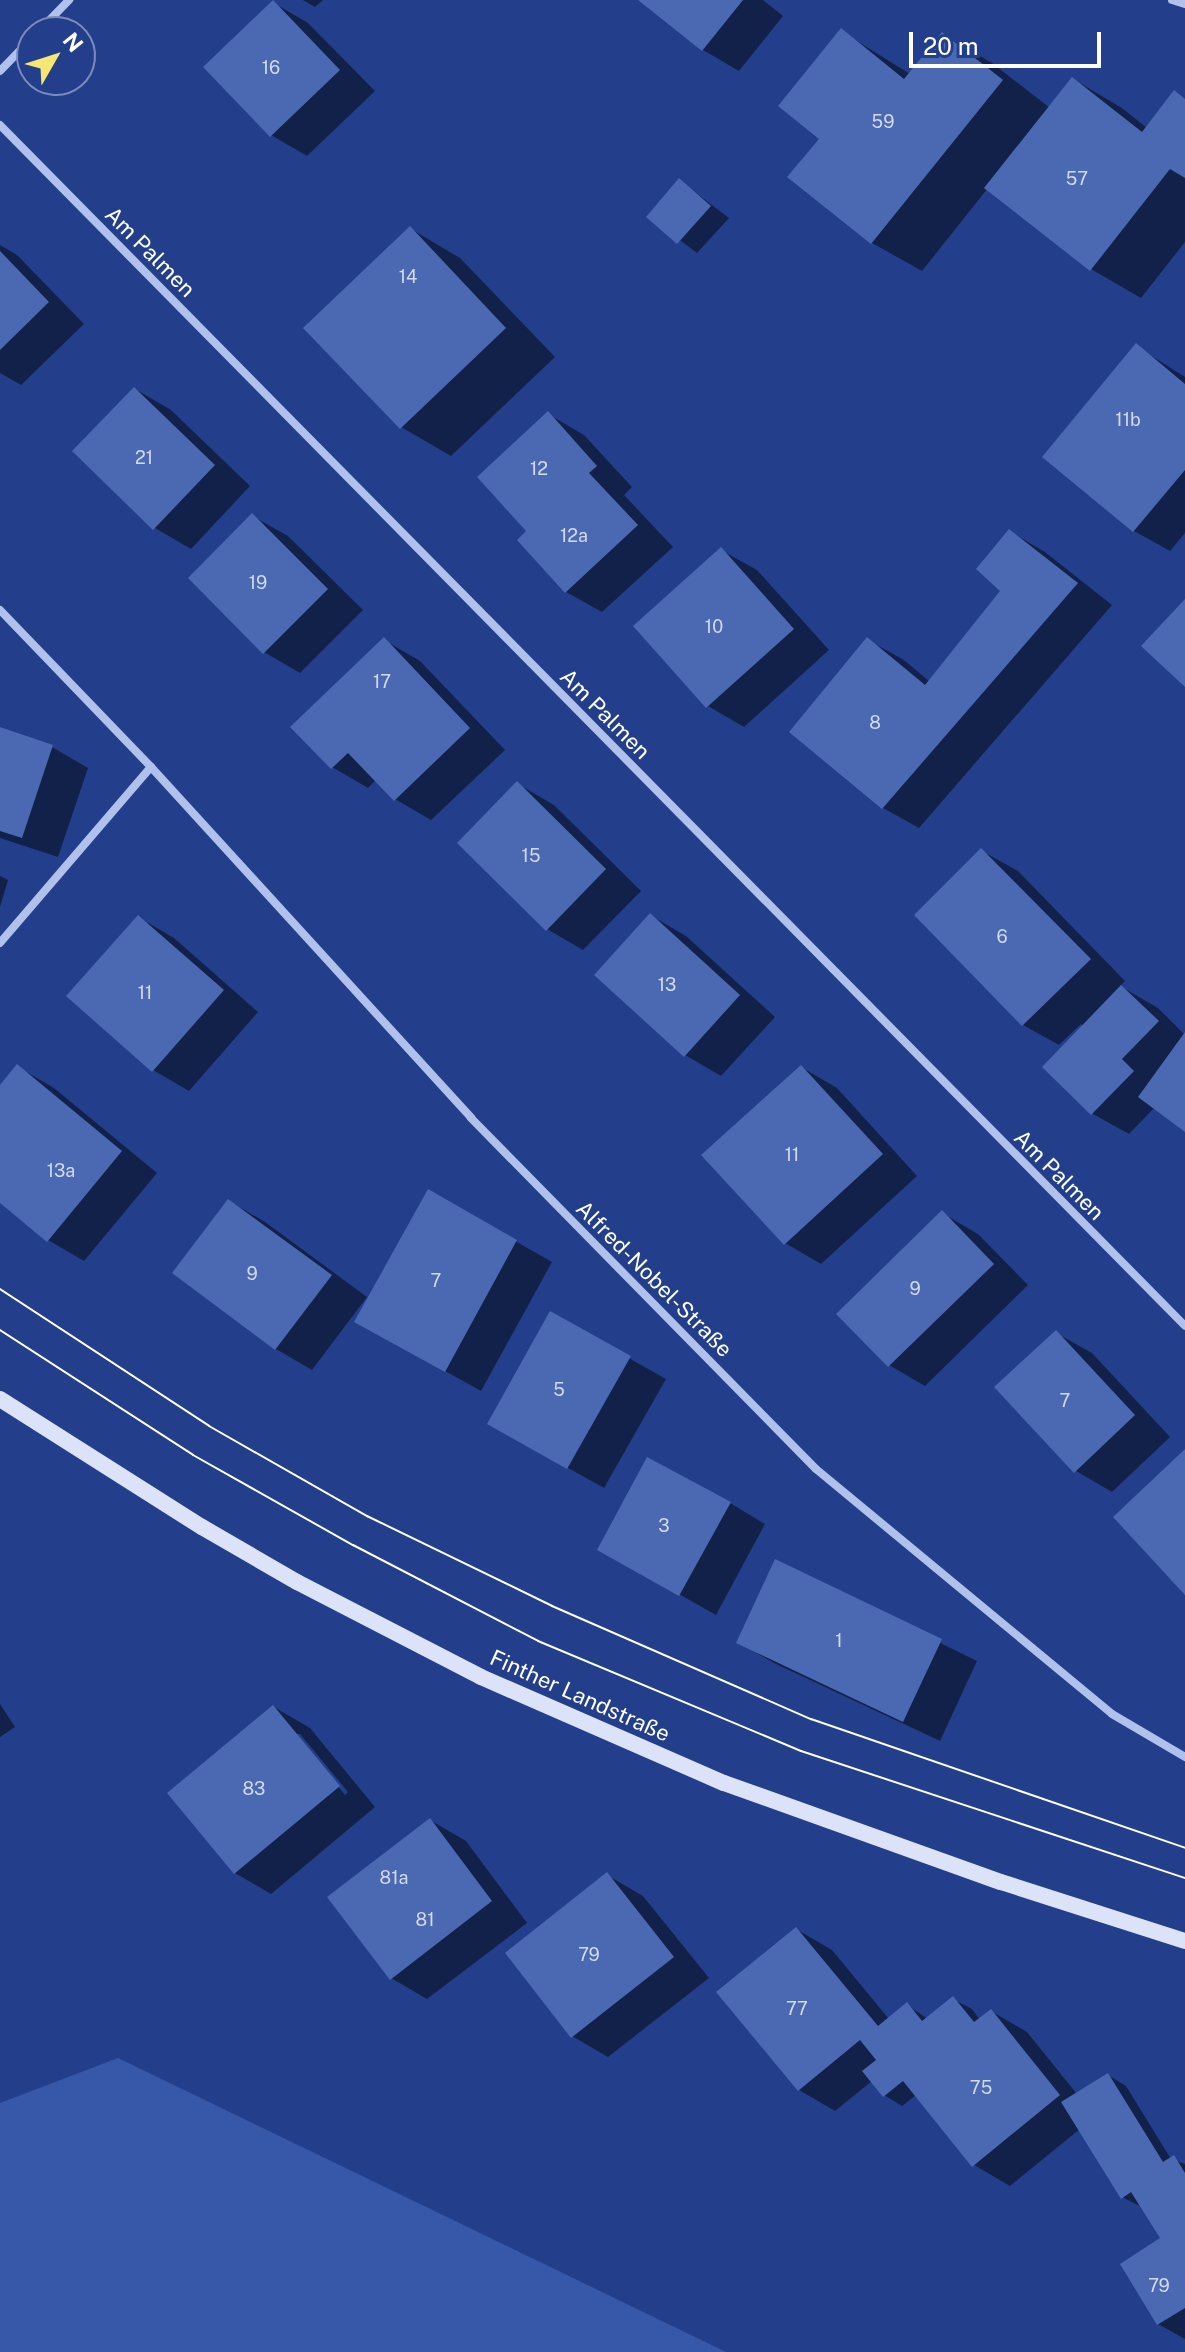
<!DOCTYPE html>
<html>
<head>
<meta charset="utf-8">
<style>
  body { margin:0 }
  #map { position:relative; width:1185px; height:2352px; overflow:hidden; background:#233f8b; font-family:"Public Sans",sans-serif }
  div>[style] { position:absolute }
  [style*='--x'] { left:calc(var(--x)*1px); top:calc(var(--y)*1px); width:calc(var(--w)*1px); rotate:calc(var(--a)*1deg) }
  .green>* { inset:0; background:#3757a8 }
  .shadow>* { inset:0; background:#0007 }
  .building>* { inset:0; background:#4b69b2 }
  .street>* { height:8px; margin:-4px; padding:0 4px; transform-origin:4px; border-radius:4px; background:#b0c1eb }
  .secondary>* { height:16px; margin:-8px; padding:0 8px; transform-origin:8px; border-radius:8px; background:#dce3f9 }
  .tram>* { height:2px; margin:-1px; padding:0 1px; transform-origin:1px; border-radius:1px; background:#fff }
  span { translate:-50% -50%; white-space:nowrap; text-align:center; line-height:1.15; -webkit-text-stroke:6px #233f8b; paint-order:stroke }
  .number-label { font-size:18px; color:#d2daec }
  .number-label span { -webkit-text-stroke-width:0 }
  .street-label { font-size:22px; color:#fff }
  .north { position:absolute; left:16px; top:16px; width:80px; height:80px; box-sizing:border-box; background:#233f8b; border:2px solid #7b8cb9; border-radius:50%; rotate:51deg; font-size:22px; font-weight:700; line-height:32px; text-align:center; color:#fff }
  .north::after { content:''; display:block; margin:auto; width:28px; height:36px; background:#f6e673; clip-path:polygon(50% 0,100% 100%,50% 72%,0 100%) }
  .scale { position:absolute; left:909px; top:32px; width:192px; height:36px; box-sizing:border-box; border:4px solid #fff; border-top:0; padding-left:10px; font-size:24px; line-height:28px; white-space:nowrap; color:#fff; -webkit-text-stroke:6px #233f8b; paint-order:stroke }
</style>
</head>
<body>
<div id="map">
  <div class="green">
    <div style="clip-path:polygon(118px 2058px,726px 2352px,0 2352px,0 2103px)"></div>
  </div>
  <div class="shadow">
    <div style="clip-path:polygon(303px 0,323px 0,315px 7px)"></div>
    <div style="clip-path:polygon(641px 0,763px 0,783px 16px,739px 71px,703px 50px)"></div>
    <div style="clip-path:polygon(272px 2px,308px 23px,375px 91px,307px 156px,271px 135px)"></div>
    <div style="clip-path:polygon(841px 31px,910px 74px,942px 34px,992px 63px,1050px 108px,1073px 79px,1122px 108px,1147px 128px,1175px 93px,1185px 99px,1185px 242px,1141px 298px,1091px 269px,988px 188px,922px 271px,872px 243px,821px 139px)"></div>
    <div style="clip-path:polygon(679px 180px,729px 218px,697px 253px,648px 216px)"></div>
    <div style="clip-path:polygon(411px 229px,460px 258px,555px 357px,451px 456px,401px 427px)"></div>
    <div style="clip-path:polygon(0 245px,17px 255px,84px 324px,21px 385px,0 373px)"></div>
    <div style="clip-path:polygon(1136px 346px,1185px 377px,1185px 533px,1170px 551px,1134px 531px)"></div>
    <div style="clip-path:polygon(135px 389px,171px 410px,250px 486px,191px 549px,155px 528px)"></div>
    <div style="clip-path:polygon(548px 414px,584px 435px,632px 487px,624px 495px,673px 547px,602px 612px,566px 592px,519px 540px,529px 532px)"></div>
    <div style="clip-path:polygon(252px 516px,288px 536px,363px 610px,300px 673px,264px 652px)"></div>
    <div style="clip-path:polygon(1009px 531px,1045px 552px,1112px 605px,919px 828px,883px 808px,792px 731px,868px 640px,904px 660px,930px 682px,1003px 591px)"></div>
    <div style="clip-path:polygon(721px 550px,757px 570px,829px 650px,744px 727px,708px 706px)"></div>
    <div style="clip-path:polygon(384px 640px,420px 661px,505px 750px,431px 820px,395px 799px,376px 780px,368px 788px,332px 767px)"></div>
    <div style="clip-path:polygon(0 729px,52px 747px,88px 768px,58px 857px,0 838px)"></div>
    <div style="clip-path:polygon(518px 784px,554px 805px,641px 891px,583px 950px,547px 929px)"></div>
    <div style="clip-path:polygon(982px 851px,1018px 871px,1125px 981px,1120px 986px,1158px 1008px,1185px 1035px,1185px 1129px,1155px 1107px,1129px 1134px,1093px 1114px,1044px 1067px,1084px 1026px,1081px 1024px,1059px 1045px,1023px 1025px)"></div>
    <div style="clip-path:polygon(0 876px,8px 880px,0 907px)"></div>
    <div style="clip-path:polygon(650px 915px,686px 936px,775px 1017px,721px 1076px,685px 1055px)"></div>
    <div style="clip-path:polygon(138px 917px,174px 938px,258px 1012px,189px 1091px,153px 1070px)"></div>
    <div style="clip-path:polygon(18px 1067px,54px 1088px,157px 1173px,84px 1261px,48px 1240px,0 1200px,0 1088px)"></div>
    <div style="clip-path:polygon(801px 1067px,837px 1088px,917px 1176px,821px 1264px,785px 1243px)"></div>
    <div style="clip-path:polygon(429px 1192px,552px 1262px,481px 1391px,393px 1342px)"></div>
    <div style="clip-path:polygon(229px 1201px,265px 1222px,367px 1297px,312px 1370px,276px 1349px,175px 1272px)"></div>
    <div style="clip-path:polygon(942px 1213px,978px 1234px,1028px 1285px,925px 1386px,889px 1365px)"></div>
    <div style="clip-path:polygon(551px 1314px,666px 1379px,604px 1488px,525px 1444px)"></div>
    <div style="clip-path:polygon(1056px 1333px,1092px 1353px,1170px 1437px,1112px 1492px,1076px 1471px)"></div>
    <div style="clip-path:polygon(730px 1503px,765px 1524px,716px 1615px,636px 1570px)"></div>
    <div style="clip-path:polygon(776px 1562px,977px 1661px,940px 1741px,774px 1663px,738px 1642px)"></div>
    <div style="clip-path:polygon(0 1704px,15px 1727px,0 1737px)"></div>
    <div style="clip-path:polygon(evenodd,274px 1707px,310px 1728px,375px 1807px,271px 1894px,235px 1873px,274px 1707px,295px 1734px,300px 1734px,348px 1792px,345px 1795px,295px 1734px)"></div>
    <div style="clip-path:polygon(430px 1820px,466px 1841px,527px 1923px,427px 1999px,391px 1978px)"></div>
    <div style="clip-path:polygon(607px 1875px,643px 1896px,709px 1978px,608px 2057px,572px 2036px)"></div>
    <div style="clip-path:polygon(796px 1929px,832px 1950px,889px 2019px,907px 2005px,928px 2019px,953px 1999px,972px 2009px,980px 2020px,991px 2011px,1027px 2032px,1077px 2094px,1108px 2075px,1126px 2086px,1171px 2159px,1185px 2164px,1185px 2339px,1158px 2324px,1165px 2239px,1142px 2207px,1122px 2197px,1080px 2129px,1010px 2186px,974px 2165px,916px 2095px,902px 2106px,884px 2095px,872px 2081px,835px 2111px,799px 2090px,719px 1992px)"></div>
  </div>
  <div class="building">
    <div style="clip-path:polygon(273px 0,340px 70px,270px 137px,203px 67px)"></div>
    <div style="clip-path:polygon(638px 0,743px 0,702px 51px)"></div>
    <div style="clip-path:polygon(841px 28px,904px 79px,942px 32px,1003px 80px,871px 244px,787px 177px,819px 139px,778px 106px)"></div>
    <div style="clip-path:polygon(1072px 77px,1142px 132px,1174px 90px,1185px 99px,1185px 178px,1170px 169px,1090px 271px,984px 188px)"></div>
    <div style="clip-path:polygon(679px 178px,711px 206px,677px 244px,646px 217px)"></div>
    <div style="clip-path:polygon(410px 226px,506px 328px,400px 429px,303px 328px)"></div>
    <div style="clip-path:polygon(0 251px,49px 302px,0 350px)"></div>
    <div style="clip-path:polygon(1136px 343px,1185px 384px,1185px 470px,1133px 532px,1042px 457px)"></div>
    <div style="clip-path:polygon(134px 387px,215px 465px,153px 530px,72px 451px)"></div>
    <div style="clip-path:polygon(548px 411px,597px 466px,589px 473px,638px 525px,565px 593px,517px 540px,526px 531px,477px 477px)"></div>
    <div style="clip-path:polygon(252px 513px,328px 589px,263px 654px,188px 578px)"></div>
    <div style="clip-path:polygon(1009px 529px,1078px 583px,882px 809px,789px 732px,867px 637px,925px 685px,1000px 591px,976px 569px)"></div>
    <div style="clip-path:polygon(721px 547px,794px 629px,706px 708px,633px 626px)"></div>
    <div style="clip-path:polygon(1185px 599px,1185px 687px,1141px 646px)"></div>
    <div style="clip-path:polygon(384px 637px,470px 728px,394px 801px,348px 753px,331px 769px,290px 727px)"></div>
    <div style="clip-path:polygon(0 727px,53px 745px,22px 838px,0 831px)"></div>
    <div style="clip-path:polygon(517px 781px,606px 869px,546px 931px,457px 843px)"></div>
    <div style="clip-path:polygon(981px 848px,1091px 959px,1022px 1026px,914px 915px)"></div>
    <div style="clip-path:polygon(650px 913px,740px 995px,684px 1057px,594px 975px)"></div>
    <div style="clip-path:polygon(138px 915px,224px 990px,152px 1072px,66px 996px)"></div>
    <div style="clip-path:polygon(1121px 985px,1159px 1021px,1122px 1059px,1134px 1071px,1091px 1115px,1042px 1067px)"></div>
    <div style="clip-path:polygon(1185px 1032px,1185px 1132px,1138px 1097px)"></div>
    <div style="clip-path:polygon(17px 1064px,122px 1151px,47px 1242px,0 1203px,0 1085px)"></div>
    <div style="clip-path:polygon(801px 1065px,883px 1154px,784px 1245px,701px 1155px)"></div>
    <div style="clip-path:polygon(428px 1189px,517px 1240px,445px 1372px,354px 1322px)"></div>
    <div style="clip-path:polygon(228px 1199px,332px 1275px,275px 1350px,172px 1273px)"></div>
    <div style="clip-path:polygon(942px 1210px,994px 1264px,888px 1367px,836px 1314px)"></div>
    <div style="clip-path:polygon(550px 1311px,631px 1356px,567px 1469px,487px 1424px)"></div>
    <div style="clip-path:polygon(1056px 1330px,1135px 1415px,1074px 1473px,994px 1387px)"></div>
    <div style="clip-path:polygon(1185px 1449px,1185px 1595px,1113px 1517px)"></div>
    <div style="clip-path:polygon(647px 1457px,731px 1502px,679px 1596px,597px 1550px)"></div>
    <div style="clip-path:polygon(775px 1559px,942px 1639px,903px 1722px,736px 1643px)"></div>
    <div style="clip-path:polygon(273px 1705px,340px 1786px,234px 1874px,167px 1793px)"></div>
    <div style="clip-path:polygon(430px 1818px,492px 1901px,390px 1980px,327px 1897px)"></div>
    <div style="clip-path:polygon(607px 1872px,674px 1957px,571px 2038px,505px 1953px)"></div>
    <div style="clip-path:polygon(796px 1927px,878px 2026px,907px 2002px,922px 2021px,953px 1996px,974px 2022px,991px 2009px,1060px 2095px,972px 2167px,903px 2081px,883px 2097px,862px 2071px,876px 2060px,860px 2040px,798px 2091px,716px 1992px)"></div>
    <div style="clip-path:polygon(1108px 2073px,1163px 2162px,1174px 2155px,1185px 2173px,1185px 2308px,1157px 2325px,1120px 2264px,1160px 2238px,1131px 2192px,1121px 2199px,1061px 2102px)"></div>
  </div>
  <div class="street">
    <div style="--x:1172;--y:0;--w:14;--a:17"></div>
    <div style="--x:38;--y:32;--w:45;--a:-45.9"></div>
    <div style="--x:0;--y:71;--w:46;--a:-45.9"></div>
    <div style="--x:0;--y:125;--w:1687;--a:45.38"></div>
    <div style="--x:0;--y:610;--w:218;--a:46.1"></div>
    <div style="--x:151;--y:767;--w:475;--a:47.6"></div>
    <div style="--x:471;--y:1118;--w:492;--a:45.5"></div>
    <div style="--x:816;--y:1469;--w:384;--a:39.6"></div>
    <div style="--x:1112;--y:1714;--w:85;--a:30.5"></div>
    <div style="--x:0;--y:943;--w:232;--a:-49.4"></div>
  </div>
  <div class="secondary">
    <div style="--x:0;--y:1399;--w:239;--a:32.4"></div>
    <div style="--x:202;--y:1527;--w:110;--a:30.1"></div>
    <div style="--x:297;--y:1582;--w:207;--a:27.3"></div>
    <div style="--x:481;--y:1677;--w:265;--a:23.6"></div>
    <div style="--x:724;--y:1783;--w:294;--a:19.7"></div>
    <div style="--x:1001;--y:1882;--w:193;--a:17.8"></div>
  </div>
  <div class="tram">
    <div style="--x:0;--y:1289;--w:250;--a:33.2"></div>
    <div style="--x:209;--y:1426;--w:182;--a:29.7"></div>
    <div style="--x:367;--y:1516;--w:206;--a:25.9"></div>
    <div style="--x:552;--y:1606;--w:283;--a:23.6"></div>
    <div style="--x:811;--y:1719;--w:396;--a:19"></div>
    <div style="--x:0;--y:1330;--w:230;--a:32.9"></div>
    <div style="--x:193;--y:1455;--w:184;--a:29.4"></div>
    <div style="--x:353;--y:1545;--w:208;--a:27.4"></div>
    <div style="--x:538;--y:1641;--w:285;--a:22.7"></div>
    <div style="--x:801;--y:1751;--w:404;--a:18.3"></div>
  </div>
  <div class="number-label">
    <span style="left:271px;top:68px">16</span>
    <span style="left:883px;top:122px">59</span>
    <span style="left:1077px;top:179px">57</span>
    <span style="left:408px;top:277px">14</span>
    <span style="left:1128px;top:420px">11b</span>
    <span style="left:144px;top:458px">21</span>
    <span style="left:539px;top:469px">12</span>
    <span style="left:574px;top:536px">12a</span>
    <span style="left:258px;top:583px">19</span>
    <span style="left:714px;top:627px">10</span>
    <span style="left:382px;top:682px">17</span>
    <span style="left:875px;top:723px">8</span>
    <span style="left:531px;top:856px">15</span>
    <span style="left:1002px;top:937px">6</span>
    <span style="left:667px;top:985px">13</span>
    <span style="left:145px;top:993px">11</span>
    <span style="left:792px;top:1155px">11</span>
    <span style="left:61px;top:1171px">13a</span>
    <span style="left:252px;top:1274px">9</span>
    <span style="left:436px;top:1281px">7</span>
    <span style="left:915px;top:1289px">9</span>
    <span style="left:559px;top:1390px">5</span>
    <span style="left:1065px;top:1401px">7</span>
    <span style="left:664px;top:1526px">3</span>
    <span style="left:839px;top:1641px">1</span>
    <span style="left:254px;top:1789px">83</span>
    <span style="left:394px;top:1878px">81a</span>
    <span style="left:425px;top:1920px">81</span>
    <span style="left:589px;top:1955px">79</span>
    <span style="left:797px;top:2009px">77</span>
    <span style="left:981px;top:2088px">75</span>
    <span style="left:1159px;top:2286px">79</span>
  </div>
  <div class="street-label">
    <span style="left:150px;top:252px;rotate:45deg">Am Palmen</span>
    <span style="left:605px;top:714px;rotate:45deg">Am Palmen</span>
    <span style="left:1059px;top:1175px;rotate:45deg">Am Palmen</span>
    <span style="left:654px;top:1279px;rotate:45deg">Alfred-Nobel-Straße</span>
    <span style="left:580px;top:1696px;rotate:24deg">Finther Landstraße</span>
  </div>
  <div class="north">N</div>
  <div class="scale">20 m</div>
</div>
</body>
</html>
